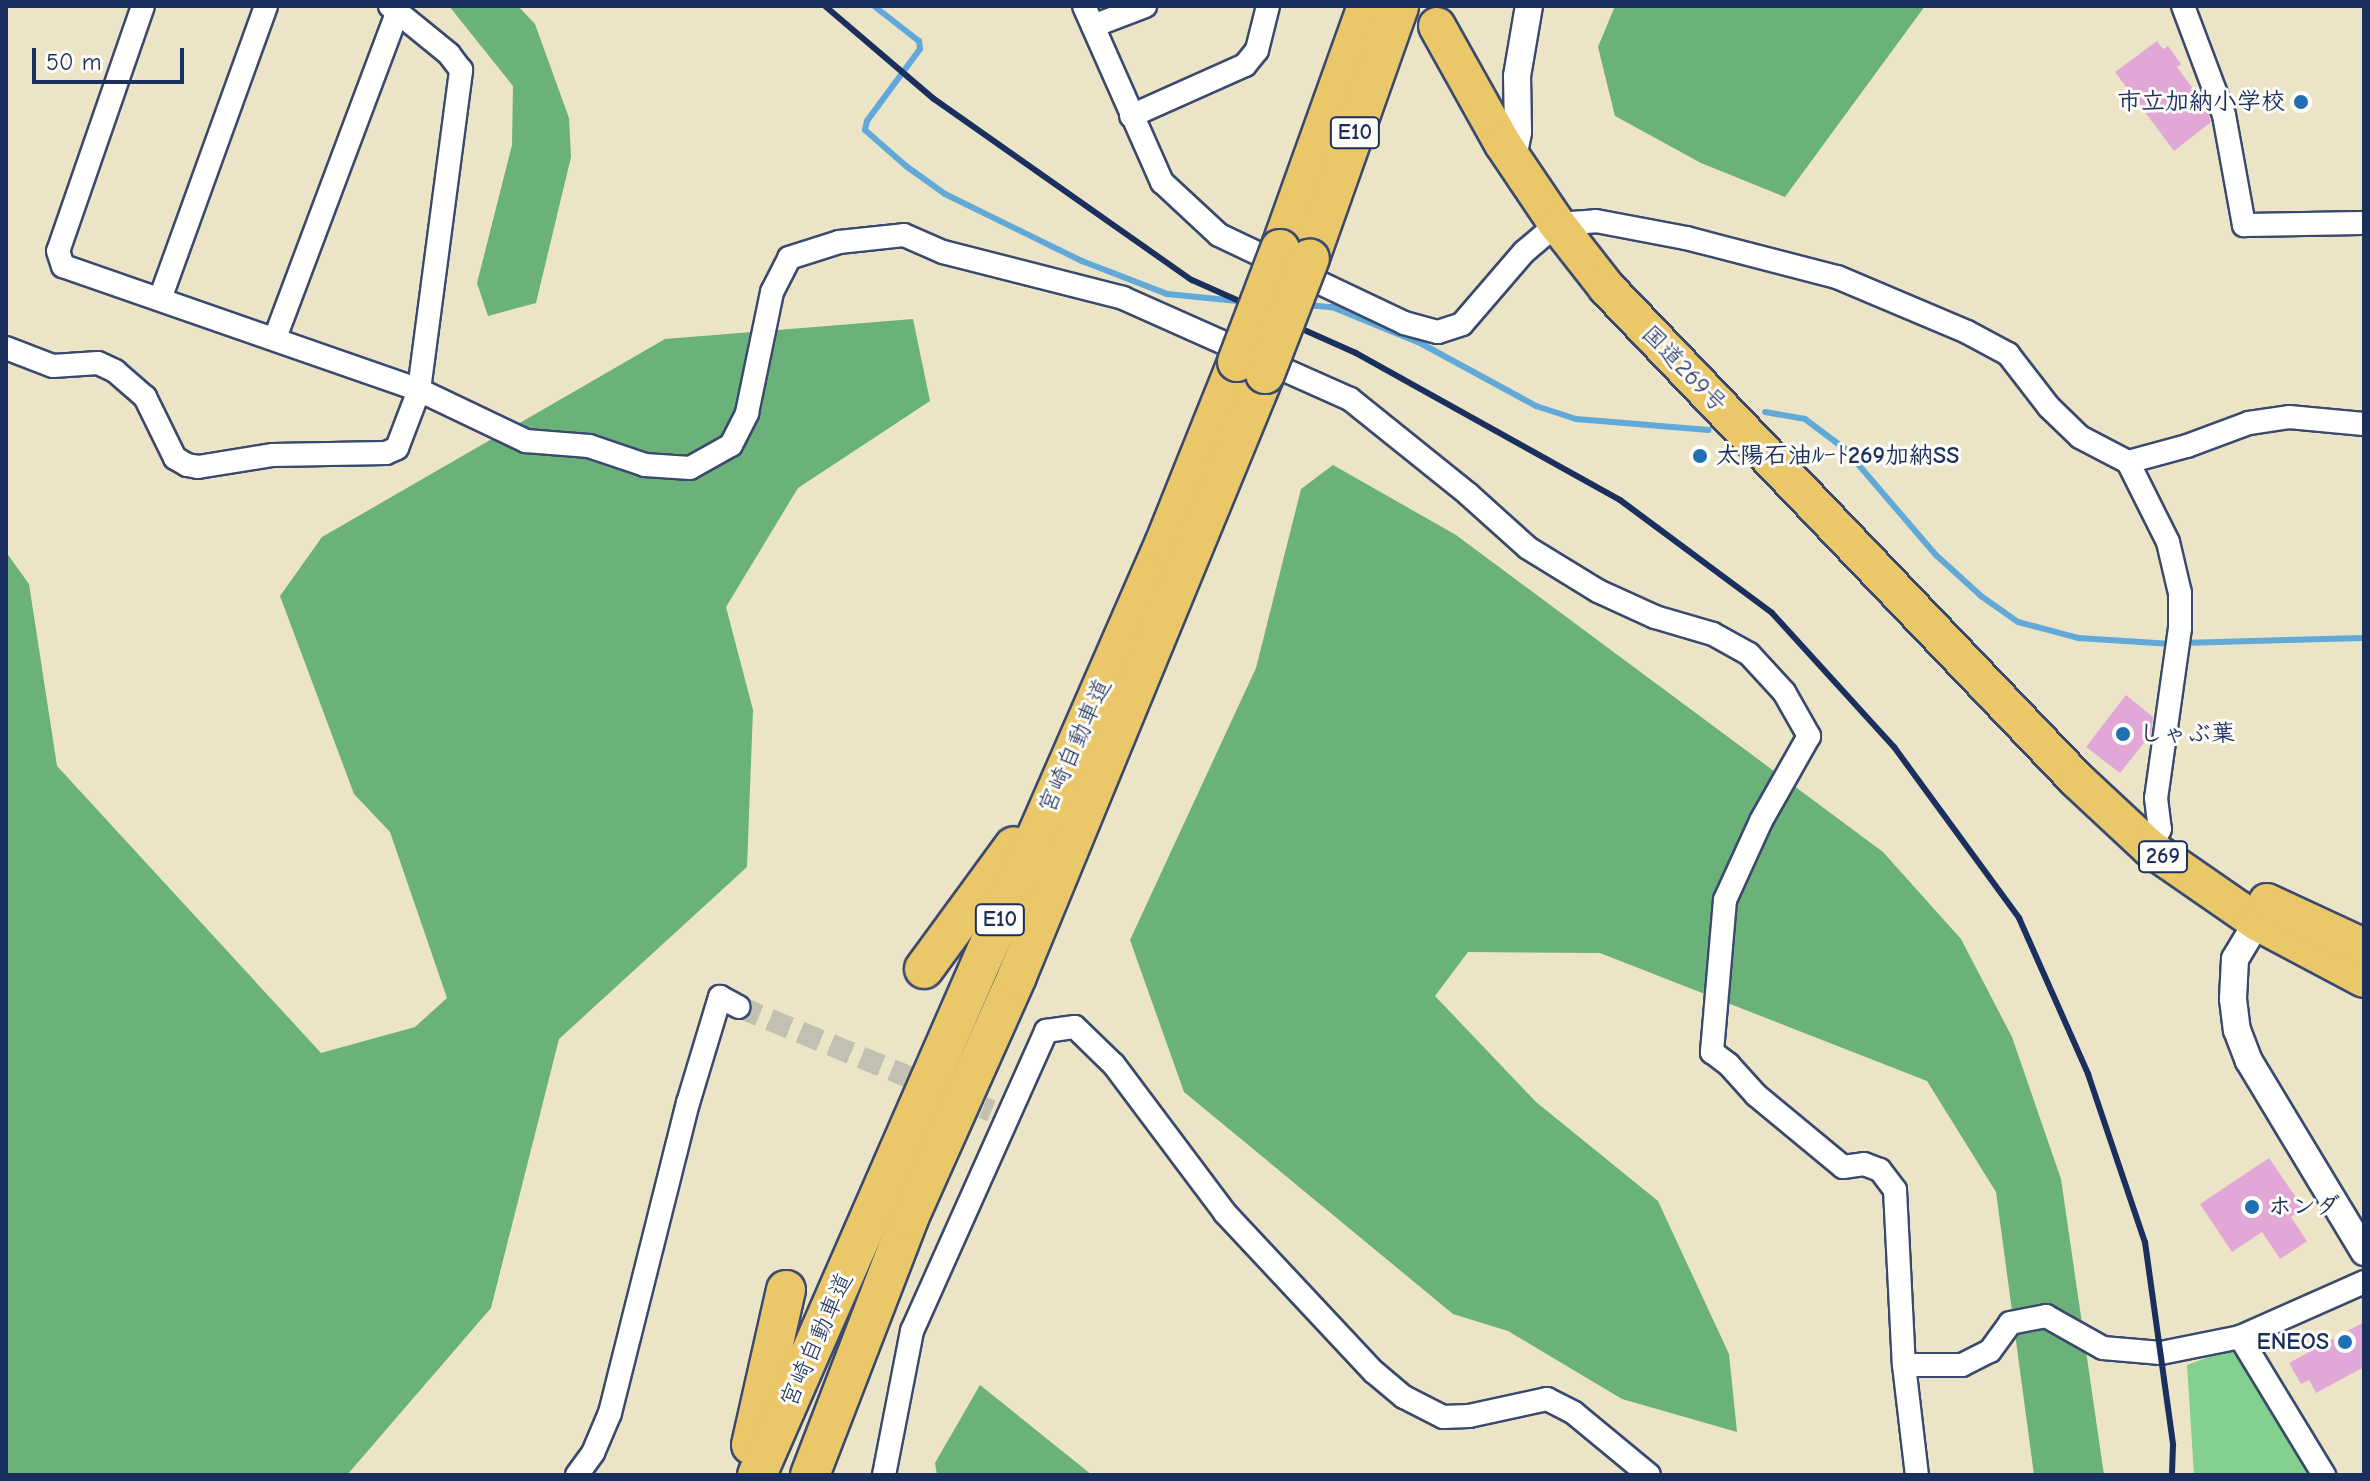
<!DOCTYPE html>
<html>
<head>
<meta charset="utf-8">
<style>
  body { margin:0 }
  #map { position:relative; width:2370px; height:1481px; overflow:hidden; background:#ece4c6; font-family:"Comic Neue","Klee One",sans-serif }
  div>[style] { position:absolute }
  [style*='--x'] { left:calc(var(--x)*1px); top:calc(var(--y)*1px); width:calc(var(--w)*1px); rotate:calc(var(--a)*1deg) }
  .green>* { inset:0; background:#83d08f }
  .forest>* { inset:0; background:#6ab27a }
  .stream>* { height:6px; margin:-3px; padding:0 3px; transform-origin:3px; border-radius:3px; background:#61a9d8 }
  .building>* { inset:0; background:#e1a8d7 }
  .minor-tunnel>* { height:22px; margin-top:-11px; transform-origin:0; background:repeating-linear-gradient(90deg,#c2c0b1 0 22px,transparent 0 33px) }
  .roads { filter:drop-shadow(2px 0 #3a4a6e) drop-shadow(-2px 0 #3a4a6e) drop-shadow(0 2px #3a4a6e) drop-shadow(0 -2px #3a4a6e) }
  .minor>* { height:22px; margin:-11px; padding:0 11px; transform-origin:11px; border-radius:11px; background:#fff }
  .tertiary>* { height:26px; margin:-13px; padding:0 13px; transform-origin:13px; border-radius:13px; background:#fff }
  .trunk>* { height:36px; margin:-18px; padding:0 18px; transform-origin:18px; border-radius:18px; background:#eac769 }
  .motorway>* { height:38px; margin:-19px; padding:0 19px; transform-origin:19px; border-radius:19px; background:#eac769 }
  .rail>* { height:6px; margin:-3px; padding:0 3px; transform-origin:3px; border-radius:3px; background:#1b2f5e }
  .bridges { filter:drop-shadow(2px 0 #3a4a6e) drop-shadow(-2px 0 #3a4a6e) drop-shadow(0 2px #3a4a6e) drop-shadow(0 -2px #3a4a6e) }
  .motorway-bridge>* { height:38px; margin:-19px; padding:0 19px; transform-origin:19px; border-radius:19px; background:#eac769 }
  .dots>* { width:22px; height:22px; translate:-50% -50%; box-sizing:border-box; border:4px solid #fdfcf7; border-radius:50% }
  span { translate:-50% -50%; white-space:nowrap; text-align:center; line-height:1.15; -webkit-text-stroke:6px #fdfcf7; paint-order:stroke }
  .shield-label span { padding:2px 6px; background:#fdfcf7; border:2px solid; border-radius:6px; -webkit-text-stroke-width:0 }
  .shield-label { font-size:22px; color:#1b2f5e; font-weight:700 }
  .poi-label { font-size:24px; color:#1b2f5e; font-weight:700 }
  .right { translate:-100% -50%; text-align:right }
  .left { translate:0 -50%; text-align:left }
  .street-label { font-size:24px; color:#1b2f5e }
  .frame { position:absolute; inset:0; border:8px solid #1b2f5e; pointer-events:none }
  .scale { position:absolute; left:32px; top:48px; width:152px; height:36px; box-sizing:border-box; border:4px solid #1b2f5e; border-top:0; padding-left:10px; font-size:24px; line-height:28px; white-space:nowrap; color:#1b2f5e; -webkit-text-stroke:6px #fdfcf7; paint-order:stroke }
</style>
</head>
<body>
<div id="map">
  <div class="green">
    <div style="clip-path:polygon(2235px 1347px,2312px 1475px,2194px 1475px,2187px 1365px)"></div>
  </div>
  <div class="forest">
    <div style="clip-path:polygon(449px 6px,518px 6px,535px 24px,569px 118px,571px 157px,536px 303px,488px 316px,477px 283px,512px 145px,513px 86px)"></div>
    <div style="clip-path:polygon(1615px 6px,1925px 6px,1785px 197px,1701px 163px,1615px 116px,1598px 47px)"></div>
    <div style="clip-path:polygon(913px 319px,930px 401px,798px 488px,726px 607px,753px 710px,747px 867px,559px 1039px,491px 1308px,347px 1475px,6px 1475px,6px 552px,29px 584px,57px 766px,321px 1053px,415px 1027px,447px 998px,390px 832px,354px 794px,280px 596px,322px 537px,665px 339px)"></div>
    <div style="clip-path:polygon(1333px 465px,1456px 535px,1883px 852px,1961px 939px,2012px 1037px,2061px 1179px,2104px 1475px,2034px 1475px,1996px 1192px,1927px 1081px,1600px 953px,1468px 952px,1435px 996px,1536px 1102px,1658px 1201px,1729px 1354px,1737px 1432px,1622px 1399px,1508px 1331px,1453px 1314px,1184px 1092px,1130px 940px,1256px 668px,1301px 489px)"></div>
    <div style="clip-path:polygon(980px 1385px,1092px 1475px,937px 1475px,935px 1463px)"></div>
  </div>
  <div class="stream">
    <div style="--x:874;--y:6;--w:57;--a:37.9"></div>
    <div style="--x:919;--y:41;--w:8;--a:83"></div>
    <div style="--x:920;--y:49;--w:89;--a:126.4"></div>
    <div style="--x:867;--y:121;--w:9;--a:103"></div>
    <div style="--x:865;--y:130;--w:55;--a:41.3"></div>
    <div style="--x:906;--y:166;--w:48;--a:35.7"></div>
    <div style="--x:945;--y:194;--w:153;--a:26.1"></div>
    <div style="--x:1082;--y:261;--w:91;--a:21.2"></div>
    <div style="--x:1167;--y:294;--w:81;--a:5.6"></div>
    <div style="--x:1307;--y:305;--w:25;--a:5"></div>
    <div style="--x:1332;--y:307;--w:97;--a:22.3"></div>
    <div style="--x:1422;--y:344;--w:130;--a:28.5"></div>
    <div style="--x:1536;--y:406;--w:42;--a:18"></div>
    <div style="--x:1576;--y:419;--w:133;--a:4.7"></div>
    <div style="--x:1765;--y:412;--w:41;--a:9.9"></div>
    <div style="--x:1805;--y:419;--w:50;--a:36.9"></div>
    <div style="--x:1845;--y:449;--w:140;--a:49.4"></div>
    <div style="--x:1936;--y:555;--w:61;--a:42.3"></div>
    <div style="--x:1981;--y:596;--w:45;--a:35.1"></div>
    <div style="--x:2018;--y:622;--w:62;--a:14.9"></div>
    <div style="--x:2078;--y:638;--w:94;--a:3.7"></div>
    <div style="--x:2183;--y:643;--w:181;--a:-1.6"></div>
  </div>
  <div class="building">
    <div style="clip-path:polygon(2157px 41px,2163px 49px,2168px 46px,2181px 64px,2177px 67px,2205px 105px,2211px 122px,2174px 151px,2115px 72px)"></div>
    <div style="clip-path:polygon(2126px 695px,2153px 717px,2151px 734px,2120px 773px,2086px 747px)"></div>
    <div style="clip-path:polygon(2269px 1158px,2304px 1209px,2291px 1217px,2307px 1241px,2280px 1259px,2262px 1232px,2232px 1252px,2200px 1204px)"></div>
    <div style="clip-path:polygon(2364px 1322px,2364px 1367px,2316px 1393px,2309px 1380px,2301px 1384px,2289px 1363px)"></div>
  </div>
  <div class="minor-tunnel">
    <div style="--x:739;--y:1007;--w:273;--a:22.4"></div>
  </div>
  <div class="roads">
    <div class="minor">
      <div style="--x:143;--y:6;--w:259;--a:109.1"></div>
      <div style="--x:58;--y:251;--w:16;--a:72"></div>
      <div style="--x:63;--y:266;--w:377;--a:19.2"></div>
      <div style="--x:419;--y:390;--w:119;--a:25.5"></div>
      <div style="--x:526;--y:441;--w:63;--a:4.5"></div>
      <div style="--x:589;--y:446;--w:59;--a:18.7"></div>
      <div style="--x:645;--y:465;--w:45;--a:3.8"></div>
      <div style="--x:690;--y:468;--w:47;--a:-29.3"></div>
      <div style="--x:731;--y:445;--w:36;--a:-63"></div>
      <div style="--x:747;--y:413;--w:124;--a:-78.3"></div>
      <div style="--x:772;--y:292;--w:38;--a:-63"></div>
      <div style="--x:789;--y:258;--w:52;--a:-17.7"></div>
      <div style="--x:839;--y:242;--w:65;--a:-6.1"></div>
      <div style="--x:904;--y:235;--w:43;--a:23.6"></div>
      <div style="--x:943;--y:252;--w:186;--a:14.3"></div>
      <div style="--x:1123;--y:298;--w:248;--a:24"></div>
      <div style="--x:1350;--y:399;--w:151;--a:38.8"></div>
      <div style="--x:1468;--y:494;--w:81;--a:42"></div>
      <div style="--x:1528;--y:548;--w:82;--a:31.6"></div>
      <div style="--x:1598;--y:591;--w:63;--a:24.5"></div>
      <div style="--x:1655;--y:617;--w:60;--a:16.3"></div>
      <div style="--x:1713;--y:634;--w:41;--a:29.1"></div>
      <div style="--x:1749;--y:654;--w:52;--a:47.4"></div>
      <div style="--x:1784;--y:692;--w:51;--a:60.4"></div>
      <div style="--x:1809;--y:736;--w:98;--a:119.5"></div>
      <div style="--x:1761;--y:821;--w:87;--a:114.5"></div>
      <div style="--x:1725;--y:900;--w:153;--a:94.9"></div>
      <div style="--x:1712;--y:1052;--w:21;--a:37"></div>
      <div style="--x:1729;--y:1065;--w:40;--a:48"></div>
      <div style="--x:1756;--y:1095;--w:113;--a:39.6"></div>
      <div style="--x:1843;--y:1167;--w:21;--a:-8"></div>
      <div style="--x:1864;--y:1164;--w:17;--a:21"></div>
      <div style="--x:1880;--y:1170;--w:25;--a:53"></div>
      <div style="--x:1895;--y:1190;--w:175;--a:87.1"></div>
      <div style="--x:1904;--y:1365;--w:111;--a:83.3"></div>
      <div style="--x:1084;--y:6;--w:193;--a:66.1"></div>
      <div style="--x:1162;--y:182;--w:78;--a:42.9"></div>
      <div style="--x:1219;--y:235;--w:205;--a:25.4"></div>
      <div style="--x:1404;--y:323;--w:35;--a:15"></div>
      <div style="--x:1438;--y:332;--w:25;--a:-18"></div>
      <div style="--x:1462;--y:324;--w:95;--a:-49.3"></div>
      <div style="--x:1524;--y:252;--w:43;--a:-40.3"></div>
      <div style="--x:1557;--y:224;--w:39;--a:-4"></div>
      <div style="--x:1596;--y:221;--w:92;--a:10.7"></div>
      <div style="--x:1686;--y:238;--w:156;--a:14.5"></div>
      <div style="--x:1837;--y:277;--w:141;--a:22.9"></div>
      <div style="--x:1967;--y:332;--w:47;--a:28.2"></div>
      <div style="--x:2008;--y:354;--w:67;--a:52.3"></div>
      <div style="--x:2049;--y:407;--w:43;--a:44.1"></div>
      <div style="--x:2080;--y:437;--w:54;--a:27.5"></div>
      <div style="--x:2128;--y:462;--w:61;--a:-15.2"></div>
      <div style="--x:2187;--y:446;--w:66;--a:-20.4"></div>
      <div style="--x:2249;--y:423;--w:40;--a:-8.5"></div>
      <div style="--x:2289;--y:417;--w:75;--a:5.3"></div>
      <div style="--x:2183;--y:6;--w:116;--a:69.4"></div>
      <div style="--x:2224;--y:115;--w:112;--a:79.7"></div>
      <div style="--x:2244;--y:225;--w:120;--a:-1"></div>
      <div style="--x:1093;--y:26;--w:56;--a:-21"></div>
      <div style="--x:1131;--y:116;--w:125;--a:-24.1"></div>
      <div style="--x:1245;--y:65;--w:19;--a:-51"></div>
      <div style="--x:1257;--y:50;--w:45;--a:-76"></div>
      <div style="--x:160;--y:299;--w:312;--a:-70.1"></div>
      <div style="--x:275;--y:338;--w:347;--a:-69.4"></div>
      <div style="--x:6;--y:348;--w:50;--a:21"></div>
      <div style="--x:53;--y:366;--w:45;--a:-3.8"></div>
      <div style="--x:98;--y:363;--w:19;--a:25"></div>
      <div style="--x:115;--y:371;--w:40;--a:41"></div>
      <div style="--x:145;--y:397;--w:68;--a:63.8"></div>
      <div style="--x:175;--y:458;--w:14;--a:30"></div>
      <div style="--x:187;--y:465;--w:11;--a:10"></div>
      <div style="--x:198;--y:467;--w:76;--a:-9.1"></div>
      <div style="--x:273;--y:455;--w:113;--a:-1"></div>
      <div style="--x:386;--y:453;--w:12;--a:-24"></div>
      <div style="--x:397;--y:448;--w:62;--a:-69.2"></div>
      <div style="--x:419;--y:390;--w:323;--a:-82.5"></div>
      <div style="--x:461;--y:70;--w:20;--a:-127"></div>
      <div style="--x:449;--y:54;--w:76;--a:-140.9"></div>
      <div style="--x:2128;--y:462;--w:89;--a:63.4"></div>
      <div style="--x:2168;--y:542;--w:52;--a:76.8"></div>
      <div style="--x:2180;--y:593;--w:35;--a:90"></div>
      <div style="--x:2180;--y:628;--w:172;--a:98"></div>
      <div style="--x:2156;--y:798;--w:31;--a:83"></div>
      <div style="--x:2160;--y:829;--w:21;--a:118"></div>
      <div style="--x:2240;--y:1337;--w:162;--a:58.7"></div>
      <div style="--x:1904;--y:1365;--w:58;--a:0"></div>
      <div style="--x:1962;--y:1365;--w:31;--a:-27"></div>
      <div style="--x:1990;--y:1351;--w:34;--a:-54"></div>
      <div style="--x:2010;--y:1323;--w:37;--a:-11"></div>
      <div style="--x:2046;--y:1316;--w:65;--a:29.3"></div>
      <div style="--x:2103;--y:1348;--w:58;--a:4.9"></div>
      <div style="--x:2161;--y:1353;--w:81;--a:-11.4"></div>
      <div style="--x:2240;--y:1337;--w:136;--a:-23.9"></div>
      <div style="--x:577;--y:1475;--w:27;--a:-54"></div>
      <div style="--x:593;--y:1453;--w:43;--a:-67"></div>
      <div style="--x:610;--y:1413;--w:320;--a:-75.9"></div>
      <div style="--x:688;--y:1103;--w:111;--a:-73.2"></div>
      <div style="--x:720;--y:997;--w:21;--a:28"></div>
      <div style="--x:884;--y:1475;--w:147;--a:-79"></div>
      <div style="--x:912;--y:1331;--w:329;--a:-65.9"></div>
      <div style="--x:1046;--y:1031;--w:29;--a:-8"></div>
      <div style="--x:1075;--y:1027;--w:54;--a:44.3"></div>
      <div style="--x:1114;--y:1065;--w:185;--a:53.1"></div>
      <div style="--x:1225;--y:1213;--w:218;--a:46.9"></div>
      <div style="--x:1374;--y:1372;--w:39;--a:40"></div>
      <div style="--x:1404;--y:1397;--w:44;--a:27.1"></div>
      <div style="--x:1443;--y:1417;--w:26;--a:-2"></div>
      <div style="--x:1469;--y:1416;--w:80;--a:-12.3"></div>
      <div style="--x:1547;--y:1399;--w:30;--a:27"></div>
      <div style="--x:1574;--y:1413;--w:97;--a:39.6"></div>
    </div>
    <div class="tertiary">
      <div style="--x:1513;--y:158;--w:26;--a:-79"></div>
      <div style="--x:1518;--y:132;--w:56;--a:-91"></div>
      <div style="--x:1517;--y:76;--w:71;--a:-80.3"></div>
      <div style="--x:2265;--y:909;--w:58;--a:121"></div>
      <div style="--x:2235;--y:959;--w:40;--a:92.9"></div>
      <div style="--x:2233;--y:999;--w:31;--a:83"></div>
      <div style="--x:2237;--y:1030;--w:33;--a:69"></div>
      <div style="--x:2249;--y:1061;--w:223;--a:58.9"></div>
    </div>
    <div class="trunk">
      <div style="--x:1437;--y:26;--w:135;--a:60.8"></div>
      <div style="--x:1503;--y:144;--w:97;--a:56"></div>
      <div style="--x:1557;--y:224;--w:81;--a:52"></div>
      <div style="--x:1607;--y:288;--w:680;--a:46.31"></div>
      <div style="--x:2077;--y:780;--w:100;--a:43"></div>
      <div style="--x:2150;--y:848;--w:130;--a:34.7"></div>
      <div style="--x:2257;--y:922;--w:121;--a:28"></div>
      <div style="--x:2267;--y:902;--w:107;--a:24.9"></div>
    </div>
    <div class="motorway">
      <div style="--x:1280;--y:249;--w:258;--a:-70.3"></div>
      <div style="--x:1310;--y:258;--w:267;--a:-70.5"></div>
      <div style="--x:924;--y:969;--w:152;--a:-53.8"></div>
      <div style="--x:751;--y:1445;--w:159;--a:-77.3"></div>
      <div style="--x:757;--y:1475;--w:1016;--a:-66.39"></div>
      <div style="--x:1164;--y:544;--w:196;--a:-68.1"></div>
      <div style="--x:810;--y:1475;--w:275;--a:-68.9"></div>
      <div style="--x:909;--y:1218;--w:265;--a:-65.9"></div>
      <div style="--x:1017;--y:976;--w:651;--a:-67.61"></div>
    </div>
  </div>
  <div class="rail">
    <div style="--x:825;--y:6;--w:143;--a:40.5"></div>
    <div style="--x:934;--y:99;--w:315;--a:35.1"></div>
    <div style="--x:1192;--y:280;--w:180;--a:24"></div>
    <div style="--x:1356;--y:353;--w:302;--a:29.1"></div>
    <div style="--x:1620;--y:500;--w:189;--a:36.6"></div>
    <div style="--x:1772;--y:613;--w:181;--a:47.7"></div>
    <div style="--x:1894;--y:747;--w:212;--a:53.8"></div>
    <div style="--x:2019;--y:918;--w:171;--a:66.1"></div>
    <div style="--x:2088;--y:1074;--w:177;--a:71.3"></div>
    <div style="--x:2145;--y:1242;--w:205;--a:82.1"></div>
    <div style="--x:2173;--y:1445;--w:30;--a:92"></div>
  </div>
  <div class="bridges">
    <div class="motorway-bridge">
      <div style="--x:1237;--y:362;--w:121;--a:-69.2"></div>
      <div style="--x:1265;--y:374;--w:124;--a:-68.8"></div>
    </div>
  </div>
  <div class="dots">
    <div style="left:2301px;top:102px;background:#1f6fb2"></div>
    <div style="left:1700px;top:456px;background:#1f6fb2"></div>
    <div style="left:2123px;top:734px;background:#1f6fb2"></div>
    <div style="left:2252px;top:1207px;background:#1f6fb2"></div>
    <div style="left:2345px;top:1342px;background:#1f6fb2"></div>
  </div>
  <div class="shield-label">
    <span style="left:1355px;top:133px">E10</span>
    <span style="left:2163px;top:857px">269</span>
    <span style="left:1000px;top:920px">E10</span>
  </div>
  <div class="poi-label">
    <span class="right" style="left:2285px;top:102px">市立加納小学校</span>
    <span class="left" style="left:1716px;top:456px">太陽石油ﾙｰﾄ269加納SS</span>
    <span class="left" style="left:2139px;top:734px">しゃぶ葉</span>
    <span class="left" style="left:2268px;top:1207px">ホンダ</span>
    <span class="right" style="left:2329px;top:1342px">ENEOS</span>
  </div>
  <div class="street-label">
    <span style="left:1684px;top:369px;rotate:46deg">国道269号</span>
    <span style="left:1075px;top:746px;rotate:-66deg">宮崎自動車道</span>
    <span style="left:817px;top:1340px;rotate:-66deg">宮崎自動車道</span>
  </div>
  <div class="frame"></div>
  <div class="scale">50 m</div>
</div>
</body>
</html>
